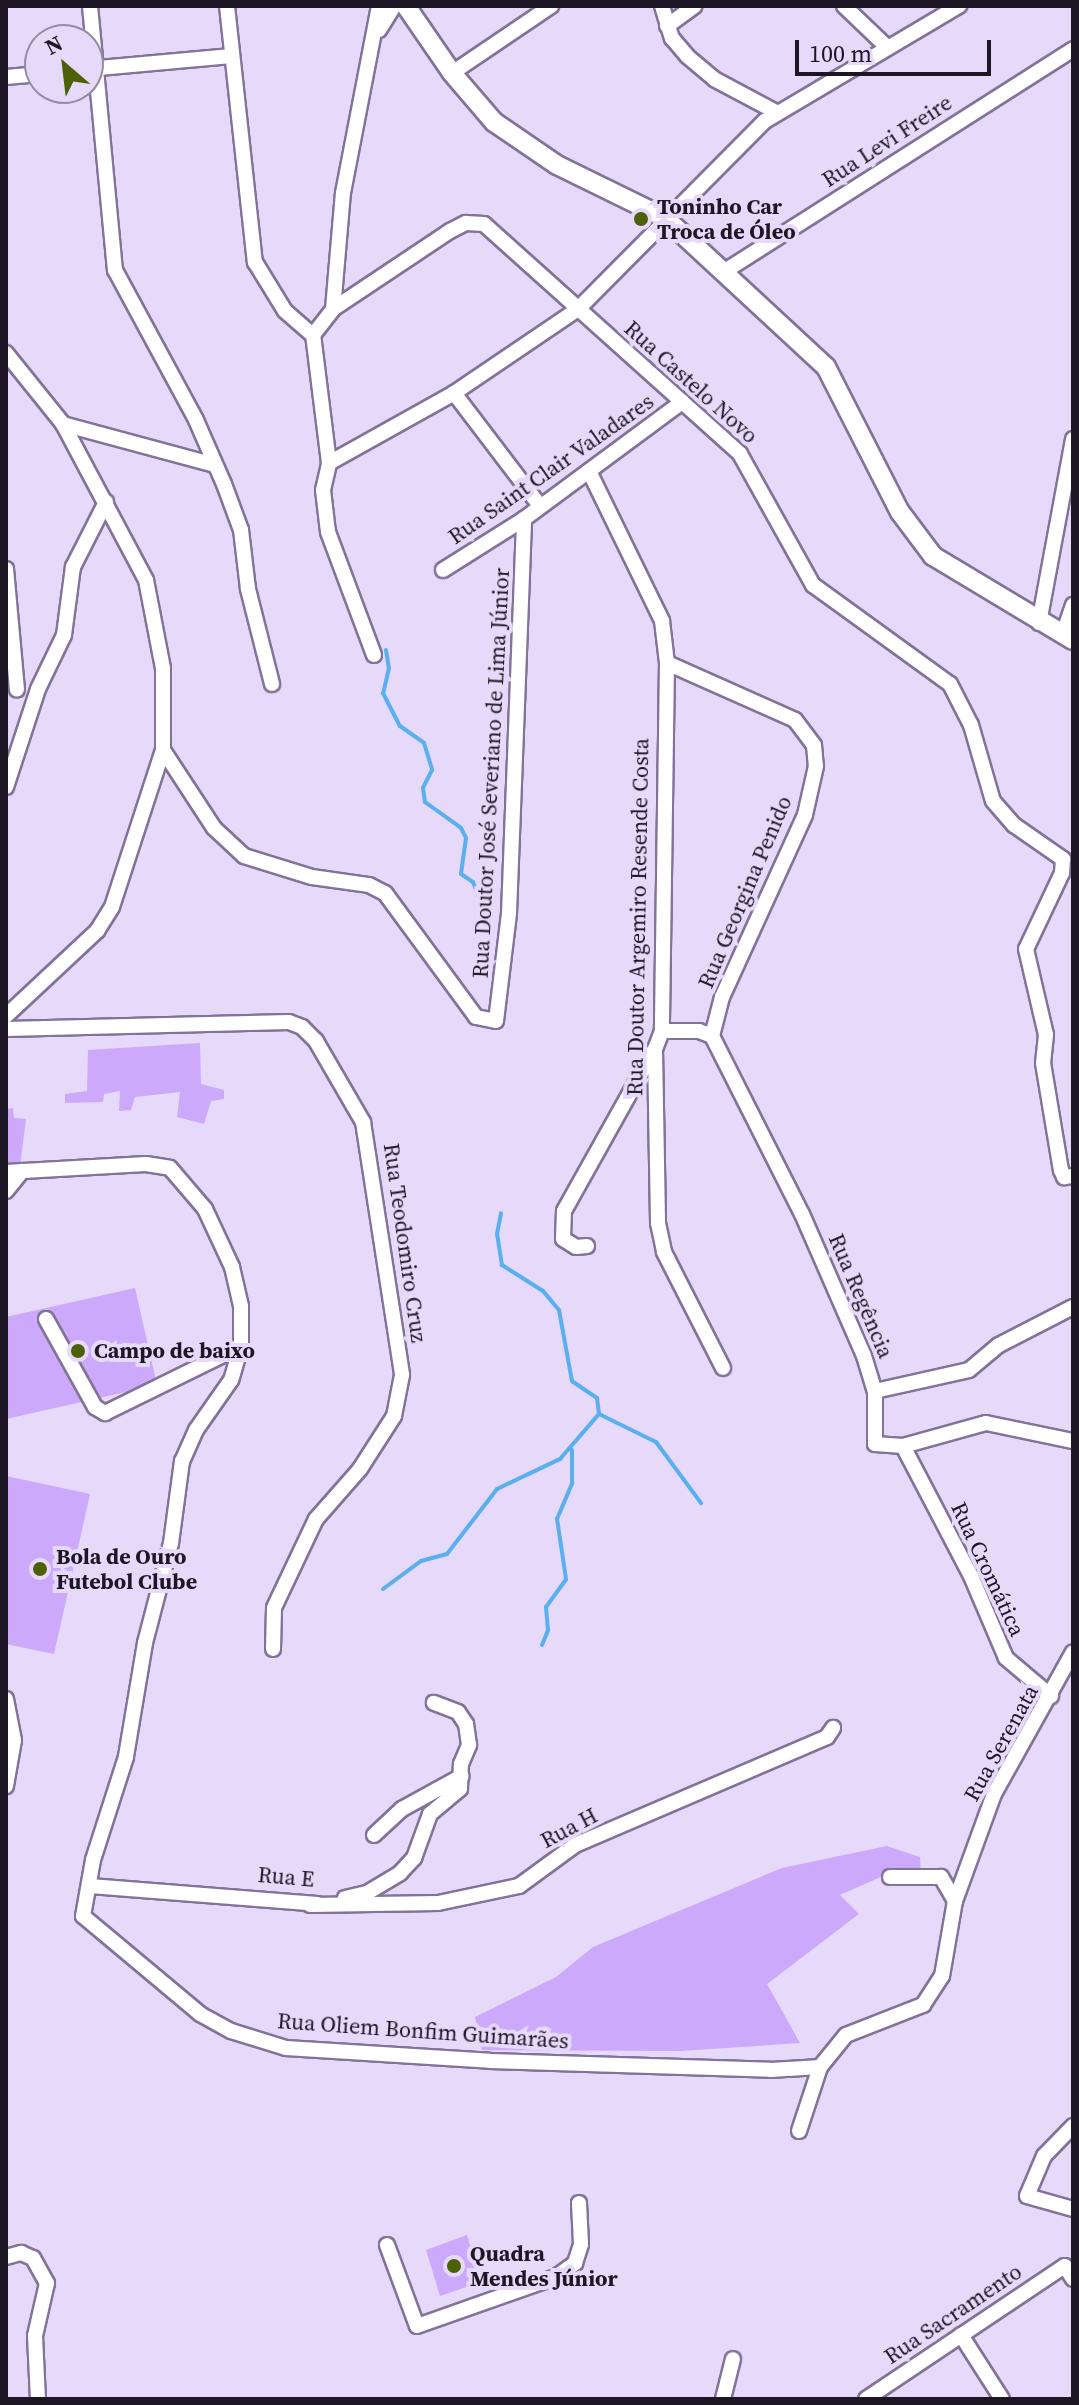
<!DOCTYPE html>
<html>
<head>
<meta charset="utf-8">
<style>
  body { margin:0 }
  #map { position:relative; width:1079px; height:2405px; overflow:hidden; background:#e6d9fa; font-family:"Source Serif 4",serif }
  div>[style] { position:absolute }
  [style*='--x'] { left:calc(var(--x)*1px); top:calc(var(--y)*1px); width:calc(var(--w)*1px); rotate:calc(var(--a)*1deg) }
  .green>* { inset:0; background:#cca9fb }
  .stream>* { height:4px; margin:-2px; padding:0 2px; transform-origin:2px; border-radius:2px; background:#5ab0ef }
  .roads { filter:drop-shadow(2px 0 #827398) drop-shadow(-2px 0 #827398) drop-shadow(0 2px #827398) drop-shadow(0 -2px #827398) }
  .minor>* { height:14px; margin:-7px; padding:0 7px; transform-origin:7px; border-radius:7px; background:#fff }
  .tertiary>* { height:18px; margin:-9px; padding:0 9px; transform-origin:9px; border-radius:9px; background:#fff }
  .dots>* { width:22px; height:22px; translate:-50% -50%; box-sizing:border-box; border:4px solid #e6d9fa; border-radius:50% }
  span { translate:-50% -50%; white-space:nowrap; text-align:center; line-height:1.15; -webkit-text-stroke:8px #e6d9fa; paint-order:stroke }
  .street-label { font-size:22px; color:#1d1725 }
  .poi-label { font-size:22px; color:#1d1725; font-weight:700 }
  .left { translate:0 -50%; text-align:left }
  .frame { position:absolute; inset:0; border:8px solid #1d1725; pointer-events:none }
  .north { position:absolute; left:24px; top:24px; width:80px; height:80px; box-sizing:border-box; background:#e6d9fa; border:2px solid #968ba5; border-radius:50%; rotate:332deg; font-size:22px; font-weight:700; line-height:32px; text-align:center; color:#1d1725 }
  .north::after { content:''; display:block; margin:auto; width:28px; height:36px; background:#4c6008; clip-path:polygon(50% 0,100% 100%,50% 72%,0 100%) }
  .scale { position:absolute; left:795px; top:40px; width:196px; height:36px; box-sizing:border-box; border:4px solid #1d1725; border-top:0; padding-left:10px; font-size:24px; line-height:28px; white-space:nowrap; color:#1d1725; -webkit-text-stroke:6px #e6d9fa; paint-order:stroke }
</style>
</head>
<body>
<div id="map">
  <div class="green">
    <div style="clip-path:polygon(200px 1043px,201px 1084px,224px 1090px,224px 1099px,211px 1101px,204px 1124px,177px 1117px,180px 1092px,135px 1097px,131px 1110px,119px 1111px,120px 1091px,104px 1094px,103px 1102px,65px 1103px,65px 1094px,87px 1091px,88px 1050px)"></div>
    <div style="clip-path:polygon(13px 1108px,14px 1118px,26px 1119px,20px 1166px,6px 1167px,6px 1109px)"></div>
    <div style="clip-path:polygon(135px 1288px,157px 1385px,6px 1419px,6px 1317px)"></div>
    <div style="clip-path:polygon(6px 1476px,90px 1494px,54px 1654px,6px 1644px)"></div>
    <div style="clip-path:polygon(887px 1846px,920px 1857px,921px 1875px,888px 1885px,883px 1876px,840px 1895px,859px 1914px,767px 1984px,800px 2043px,680px 2051px,482px 2050px,475px 2017px,556px 1977px,593px 1947px,782px 1868px)"></div>
    <div style="clip-path:polygon(467px 2235px,481px 2282px,440px 2296px,426px 2250px)"></div>
  </div>
  <div class="stream">
    <div style="--x:386;--y:650;--w:18;--a:81"></div>
    <div style="--x:389;--y:668;--w:26;--a:103"></div>
    <div style="--x:383;--y:693;--w:37;--a:63"></div>
    <div style="--x:400;--y:726;--w:29;--a:35"></div>
    <div style="--x:424;--y:743;--w:28;--a:73"></div>
    <div style="--x:432;--y:770;--w:20;--a:117"></div>
    <div style="--x:423;--y:788;--w:14;--a:82"></div>
    <div style="--x:425;--y:802;--w:44;--a:35.8"></div>
    <div style="--x:461;--y:828;--w:11;--a:63"></div>
    <div style="--x:466;--y:838;--w:36;--a:98"></div>
    <div style="--x:461;--y:874;--w:14;--a:34"></div>
    <div style="--x:473;--y:882;--w:35;--a:68"></div>
    <div style="--x:599;--y:1414;--w:64;--a:26.2"></div>
    <div style="--x:656;--y:1442;--w:76;--a:53.6"></div>
    <div style="--x:383;--y:1589;--w:47;--a:-36.4"></div>
    <div style="--x:421;--y:1561;--w:27;--a:-15"></div>
    <div style="--x:447;--y:1554;--w:82;--a:-52.4"></div>
    <div style="--x:497;--y:1489;--w:70;--a:-25.5"></div>
    <div style="--x:560;--y:1459;--w:60;--a:-49.1"></div>
    <div style="--x:599;--y:1414;--w:16;--a:-97"></div>
    <div style="--x:597;--y:1398;--w:30;--a:-146"></div>
    <div style="--x:572;--y:1381;--w:72;--a:-100.4"></div>
    <div style="--x:559;--y:1310;--w:25;--a:-130"></div>
    <div style="--x:543;--y:1291;--w:49;--a:-147.6"></div>
    <div style="--x:502;--y:1265;--w:31;--a:-99"></div>
    <div style="--x:497;--y:1234;--w:21;--a:-79"></div>
    <div style="--x:542;--y:1645;--w:16;--a:-68"></div>
    <div style="--x:548;--y:1630;--w:23;--a:-95"></div>
    <div style="--x:546;--y:1607;--w:34;--a:-54"></div>
    <div style="--x:566;--y:1579;--w:61;--a:-98.5"></div>
    <div style="--x:557;--y:1519;--w:39;--a:-67"></div>
    <div style="--x:572;--y:1483;--w:33;--a:-90"></div>
  </div>
  <div class="roads">
    <div class="minor">
      <div style="--x:90;--y:6;--w:265;--a:84.6"></div>
      <div style="--x:115;--y:270;--w:170;--a:61.6"></div>
      <div style="--x:196;--y:420;--w:70;--a:66.4"></div>
      <div style="--x:224;--y:484;--w:49;--a:69.7"></div>
      <div style="--x:241;--y:530;--w:59;--a:83.2"></div>
      <div style="--x:248;--y:589;--w:98;--a:75.8"></div>
      <div style="--x:227;--y:6;--w:258;--a:83.8"></div>
      <div style="--x:255;--y:262;--w:57;--a:58.5"></div>
      <div style="--x:285;--y:311;--w:37;--a:41"></div>
      <div style="--x:662;--y:6;--w:34;--a:73"></div>
      <div style="--x:672;--y:38;--w:23;--a:50"></div>
      <div style="--x:687;--y:56;--w:35;--a:40"></div>
      <div style="--x:714;--y:79;--w:70;--a:28"></div>
      <div style="--x:844;--y:6;--w:57;--a:43.6"></div>
      <div style="--x:667;--y:26;--w:34;--a:-36"></div>
      <div style="--x:379;--y:30;--w:28;--a:-58"></div>
      <div style="--x:88;--y:69;--w:144;--a:-5.2"></div>
      <div style="--x:452;--y:73;--w:120;--a:-34.1"></div>
      <div style="--x:6;--y:77;--w:34;--a:-5"></div>
      <div style="--x:725;--y:271;--w:413;--a:-32.5"></div>
      <div style="--x:333;--y:309;--w:141;--a:-33.7"></div>
      <div style="--x:450;--y:231;--w:18;--a:-27"></div>
      <div style="--x:466;--y:223;--w:18;--a:3"></div>
      <div style="--x:484;--y:224;--w:344;--a:41.9"></div>
      <div style="--x:740;--y:454;--w:150;--a:60.9"></div>
      <div style="--x:813;--y:585;--w:169;--a:35.9"></div>
      <div style="--x:950;--y:684;--w:46;--a:62.9"></div>
      <div style="--x:971;--y:725;--w:79;--a:73.9"></div>
      <div style="--x:993;--y:801;--w:32;--a:49"></div>
      <div style="--x:1014;--y:825;--w:60;--a:34.8"></div>
      <div style="--x:1063;--y:859;--w:14;--a:94"></div>
      <div style="--x:1062;--y:873;--w:84;--a:115.3"></div>
      <div style="--x:1026;--y:949;--w:88;--a:76.9"></div>
      <div style="--x:1046;--y:1035;--w:28;--a:96"></div>
      <div style="--x:1043;--y:1063;--w:109;--a:80.5"></div>
      <div style="--x:1061;--y:1170;--w:8;--a:67"></div>
      <div style="--x:1064;--y:1177;--w:9;--a:-6"></div>
      <div style="--x:6;--y:353;--w:91;--a:51.2"></div>
      <div style="--x:63;--y:424;--w:177;--a:62"></div>
      <div style="--x:146;--y:580;--w:90;--a:79.1"></div>
      <div style="--x:163;--y:668;--w:82;--a:90"></div>
      <div style="--x:163;--y:750;--w:165;--a:108"></div>
      <div style="--x:112;--y:907;--w:28;--a:122"></div>
      <div style="--x:97;--y:931;--w:125;--a:137"></div>
      <div style="--x:454;--y:393;--w:142;--a:52.7"></div>
      <div style="--x:63;--y:424;--w:157;--a:15.1"></div>
      <div style="--x:329;--y:463;--w:143;--a:-29.2"></div>
      <div style="--x:454;--y:393;--w:150;--a:-34.1"></div>
      <div style="--x:578;--y:309;--w:265;--a:-45.2"></div>
      <div style="--x:765;--y:121;--w:226;--a:-30.7"></div>
      <div style="--x:589;--y:471;--w:167;--a:64"></div>
      <div style="--x:662;--y:621;--w:42;--a:83.2"></div>
      <div style="--x:667;--y:663;--w:368;--a:90.8"></div>
      <div style="--x:662;--y:1031;--w:19;--a:111"></div>
      <div style="--x:655;--y:1049;--w:174;--a:89"></div>
      <div style="--x:658;--y:1223;--w:30;--a:78"></div>
      <div style="--x:664;--y:1252;--w:130;--a:63"></div>
      <div style="--x:6;--y:569;--w:121;--a:84.8"></div>
      <div style="--x:443;--y:570;--w:96;--a:-32.2"></div>
      <div style="--x:524;--y:519;--w:197;--a:-36.5"></div>
      <div style="--x:1039;--y:623;--w:187;--a:-79.5"></div>
      <div style="--x:1063;--y:634;--w:31;--a:-71"></div>
      <div style="--x:374;--y:655;--w:131;--a:-110.5"></div>
      <div style="--x:328;--y:532;--w:42;--a:-96.8"></div>
      <div style="--x:323;--y:490;--w:28;--a:-77"></div>
      <div style="--x:329;--y:463;--w:129;--a:-97.1"></div>
      <div style="--x:313;--y:335;--w:33;--a:-52"></div>
      <div style="--x:333;--y:309;--w:116;--a:-85.1"></div>
      <div style="--x:343;--y:193;--w:190;--a:-79.1"></div>
      <div style="--x:667;--y:663;--w:140;--a:24"></div>
      <div style="--x:795;--y:720;--w:31;--a:53"></div>
      <div style="--x:814;--y:745;--w:21;--a:85"></div>
      <div style="--x:816;--y:766;--w:50;--a:102.7"></div>
      <div style="--x:805;--y:815;--w:200;--a:114.5"></div>
      <div style="--x:722;--y:997;--w:40;--a:104.4"></div>
      <div style="--x:163;--y:750;--w:93;--a:56.8"></div>
      <div style="--x:214;--y:828;--w:41;--a:43"></div>
      <div style="--x:244;--y:856;--w:71;--a:17.2"></div>
      <div style="--x:312;--y:877;--w:58;--a:8"></div>
      <div style="--x:369;--y:885;--w:18;--a:27"></div>
      <div style="--x:385;--y:893;--w:154;--a:53.7"></div>
      <div style="--x:476;--y:1017;--w:20;--a:11"></div>
      <div style="--x:496;--y:1021;--w:109;--a:-83.1"></div>
      <div style="--x:509;--y:913;--w:394;--a:-87.8"></div>
      <div style="--x:6;--y:787;--w:103;--a:-71.9"></div>
      <div style="--x:38;--y:689;--w:60;--a:-64.3"></div>
      <div style="--x:64;--y:635;--w:69;--a:-82.5"></div>
      <div style="--x:73;--y:567;--w:73;--a:-63.1"></div>
      <div style="--x:6;--y:1029;--w:283;--a:-1.4"></div>
      <div style="--x:289;--y:1022;--w:14;--a:21"></div>
      <div style="--x:302;--y:1027;--w:20;--a:45"></div>
      <div style="--x:316;--y:1041;--w:94;--a:59.9"></div>
      <div style="--x:363;--y:1122;--w:256;--a:81.2"></div>
      <div style="--x:402;--y:1375;--w:42;--a:101"></div>
      <div style="--x:394;--y:1416;--w:63;--a:122.7"></div>
      <div style="--x:360;--y:1469;--w:67;--a:131.3"></div>
      <div style="--x:316;--y:1519;--w:98;--a:115.3"></div>
      <div style="--x:274;--y:1608;--w:41;--a:91.4"></div>
      <div style="--x:662;--y:1031;--w:37;--a:0"></div>
      <div style="--x:699;--y:1031;--w:14;--a:21"></div>
      <div style="--x:712;--y:1036;--w:199;--a:63.2"></div>
      <div style="--x:802;--y:1214;--w:155;--a:66.4"></div>
      <div style="--x:864;--y:1356;--w:37;--a:73"></div>
      <div style="--x:875;--y:1391;--w:53;--a:90"></div>
      <div style="--x:875;--y:1444;--w:28;--a:4"></div>
      <div style="--x:903;--y:1446;--w:86;--a:-15.5"></div>
      <div style="--x:986;--y:1423;--w:89;--a:11.7"></div>
      <div style="--x:6;--y:1172;--w:140;--a:-3.3"></div>
      <div style="--x:146;--y:1164;--w:24;--a:9"></div>
      <div style="--x:170;--y:1168;--w:54;--a:49.5"></div>
      <div style="--x:205;--y:1209;--w:64;--a:65"></div>
      <div style="--x:232;--y:1267;--w:40;--a:77"></div>
      <div style="--x:241;--y:1306;--w:40;--a:90"></div>
      <div style="--x:241;--y:1346;--w:35;--a:106"></div>
      <div style="--x:231;--y:1380;--w:61;--a:125"></div>
      <div style="--x:196;--y:1430;--w:34;--a:114"></div>
      <div style="--x:182;--y:1461;--w:83;--a:97.6"></div>
      <div style="--x:171;--y:1543;--w:103;--a:104.6"></div>
      <div style="--x:145;--y:1643;--w:116;--a:99.5"></div>
      <div style="--x:126;--y:1757;--w:108;--a:107.8"></div>
      <div style="--x:93;--y:1860;--w:57;--a:100.1"></div>
      <div style="--x:83;--y:1916;--w:153;--a:39.9"></div>
      <div style="--x:200;--y:2014;--w:35;--a:29"></div>
      <div style="--x:231;--y:2031;--w:58;--a:17.2"></div>
      <div style="--x:286;--y:2048;--w:204;--a:3.6"></div>
      <div style="--x:490;--y:2061;--w:281;--a:1.8"></div>
      <div style="--x:771;--y:2070;--w:49;--a:-3.5"></div>
      <div style="--x:6;--y:1191;--w:26;--a:-51"></div>
      <div style="--x:587;--y:1246;--w:11;--a:175"></div>
      <div style="--x:576;--y:1247;--w:15;--a:-148"></div>
      <div style="--x:563;--y:1239;--w:28;--a:-88"></div>
      <div style="--x:564;--y:1211;--w:184;--a:-60.8"></div>
      <div style="--x:46;--y:1319;--w:101;--a:60.9"></div>
      <div style="--x:95;--y:1407;--w:12;--a:31"></div>
      <div style="--x:105;--y:1413;--w:152;--a:-26.2"></div>
      <div style="--x:875;--y:1391;--w:96;--a:-12.6"></div>
      <div style="--x:969;--y:1370;--w:39;--a:-40"></div>
      <div style="--x:999;--y:1345;--w:83;--a:-27.2"></div>
      <div style="--x:903;--y:1446;--w:147;--a:62.4"></div>
      <div style="--x:971;--y:1576;--w:89;--a:66.9"></div>
      <div style="--x:1006;--y:1658;--w:59;--a:40.2"></div>
      <div style="--x:6;--y:1699;--w:42;--a:79"></div>
      <div style="--x:14;--y:1740;--w:47;--a:99.9"></div>
      <div style="--x:374;--y:1835;--w:38;--a:-43"></div>
      <div style="--x:402;--y:1809;--w:68;--a:-28.8"></div>
      <div style="--x:90;--y:1886;--w:228;--a:4.5"></div>
      <div style="--x:345;--y:1898;--w:23;--a:-13"></div>
      <div style="--x:367;--y:1893;--w:39;--a:-31"></div>
      <div style="--x:400;--y:1873;--w:21;--a:-47"></div>
      <div style="--x:414;--y:1858;--w:47;--a:-70"></div>
      <div style="--x:430;--y:1814;--w:39;--a:-40"></div>
      <div style="--x:460;--y:1789;--w:25;--a:-88"></div>
      <div style="--x:461;--y:1764;--w:21;--a:-67"></div>
      <div style="--x:469;--y:1745;--w:21;--a:-98"></div>
      <div style="--x:466;--y:1724;--w:14;--a:-124"></div>
      <div style="--x:458;--y:1712;--w:26;--a:-159"></div>
      <div style="--x:955;--y:1901;--w:114;--a:-70"></div>
      <div style="--x:994;--y:1794;--w:162;--a:-60.9"></div>
      <div style="--x:310;--y:1905;--w:128;--a:-0.9"></div>
      <div style="--x:438;--y:1903;--w:83;--a:-11.9"></div>
      <div style="--x:519;--y:1886;--w:69;--a:-36.2"></div>
      <div style="--x:575;--y:1845;--w:274;--a:-23.2"></div>
      <div style="--x:827;--y:1737;--w:11;--a:-56"></div>
      <div style="--x:1073;--y:2126;--w:42;--a:134"></div>
      <div style="--x:1044;--y:2156;--w:43;--a:113"></div>
      <div style="--x:1027;--y:2196;--w:48;--a:15.8"></div>
      <div style="--x:799;--y:2131;--w:67;--a:-71.8"></div>
      <div style="--x:820;--y:2067;--w:41;--a:-50.9"></div>
      <div style="--x:846;--y:2035;--w:83;--a:-21.3"></div>
      <div style="--x:923;--y:2005;--w:35;--a:-57"></div>
      <div style="--x:942;--y:1976;--w:76;--a:-80.2"></div>
      <div style="--x:955;--y:1901;--w:28;--a:-120"></div>
      <div style="--x:941;--y:1877;--w:51;--a:180"></div>
      <div style="--x:387;--y:2245;--w:86;--a:69.7"></div>
      <div style="--x:417;--y:2326;--w:147;--a:-19.4"></div>
      <div style="--x:556;--y:2277;--w:24;--a:-36"></div>
      <div style="--x:575;--y:2263;--w:20;--a:-72"></div>
      <div style="--x:581;--y:2244;--w:41;--a:-92.8"></div>
      <div style="--x:6;--y:2257;--w:16;--a:-15"></div>
      <div style="--x:21;--y:2253;--w:13;--a:23"></div>
      <div style="--x:33;--y:2258;--w:29;--a:61"></div>
      <div style="--x:47;--y:2283;--w:54;--a:102.8"></div>
      <div style="--x:35;--y:2336;--w:63;--a:87.3"></div>
      <div style="--x:961;--y:2335;--w:76;--a:57.4"></div>
      <div style="--x:723;--y:2399;--w:41;--a:-76"></div>
      <div style="--x:866;--y:2399;--w:239;--a:-33.8"></div>
      <div style="--x:1065;--y:2266;--w:15;--a:58"></div>
    </div>
    <div class="tertiary">
      <div style="--x:406;--y:6;--w:81;--a:55.5"></div>
      <div style="--x:452;--y:73;--w:65;--a:49.4"></div>
      <div style="--x:494;--y:122;--w:76;--a:34.3"></div>
      <div style="--x:557;--y:165;--w:120;--a:26.1"></div>
      <div style="--x:665;--y:218;--w:219;--a:42.8"></div>
      <div style="--x:826;--y:367;--w:163;--a:63"></div>
      <div style="--x:900;--y:512;--w:55;--a:53.1"></div>
      <div style="--x:933;--y:556;--w:163;--a:31"></div>
    </div>
  </div>
  <div class="dots">
    <div style="left:641px;top:219px;background:#4c6008"></div>
    <div style="left:78px;top:1351px;background:#4c6008"></div>
    <div style="left:40px;top:1569px;background:#4c6008"></div>
    <div style="left:454px;top:2266px;background:#4c6008"></div>
  </div>
  <div class="street-label">
    <span style="left:887px;top:141px;rotate:-33deg">Rua Levi Freire</span>
    <span style="left:691px;top:382px;rotate:42deg">Rua Castelo Novo</span>
    <span style="left:551px;top:469px;rotate:-35deg">Rua Saint Clair Valadares</span>
    <span style="left:491px;top:773px;rotate:-87deg">Rua Doutor José Severiano de Lima Júnior</span>
    <span style="left:745px;top:892px;rotate:-67deg">Rua Georgina Penido</span>
    <span style="left:638px;top:917px;rotate:-89deg">Rua Doutor Argemiro Resende Costa</span>
    <span style="left:405px;top:1243px;rotate:82deg">Rua Teodomiro Cruz</span>
    <span style="left:861px;top:1296px;rotate:67deg">Rua Regência</span>
    <span style="left:988px;top:1569px;rotate:65deg">Rua Cromática</span>
    <span style="left:1001px;top:1743px;rotate:-61deg">Rua Serenata</span>
    <span style="left:569px;top:1828px;rotate:-28deg">Rua H</span>
    <span style="left:286px;top:1877px;rotate:5deg">Rua E</span>
    <span style="left:423px;top:2031px;rotate:4deg">Rua Oliem Bonfim Guimarães</span>
    <span style="left:953px;top:2314px;rotate:-34deg">Rua Sacramento</span>
  </div>
  <div class="poi-label">
    <span class="left" style="left:657px;top:219px">Toninho Car<br>Troca de Óleo</span>
    <span class="left" style="left:94px;top:1351px">Campo de baixo</span>
    <span class="left" style="left:56px;top:1569px">Bola de Ouro<br>Futebol Clube</span>
    <span class="left" style="left:470px;top:2266px">Quadra<br>Mendes Júnior</span>
  </div>
  <div class="frame"></div>
  <div class="north">N</div>
  <div class="scale">100 m</div>
</div>
</body>
</html>
